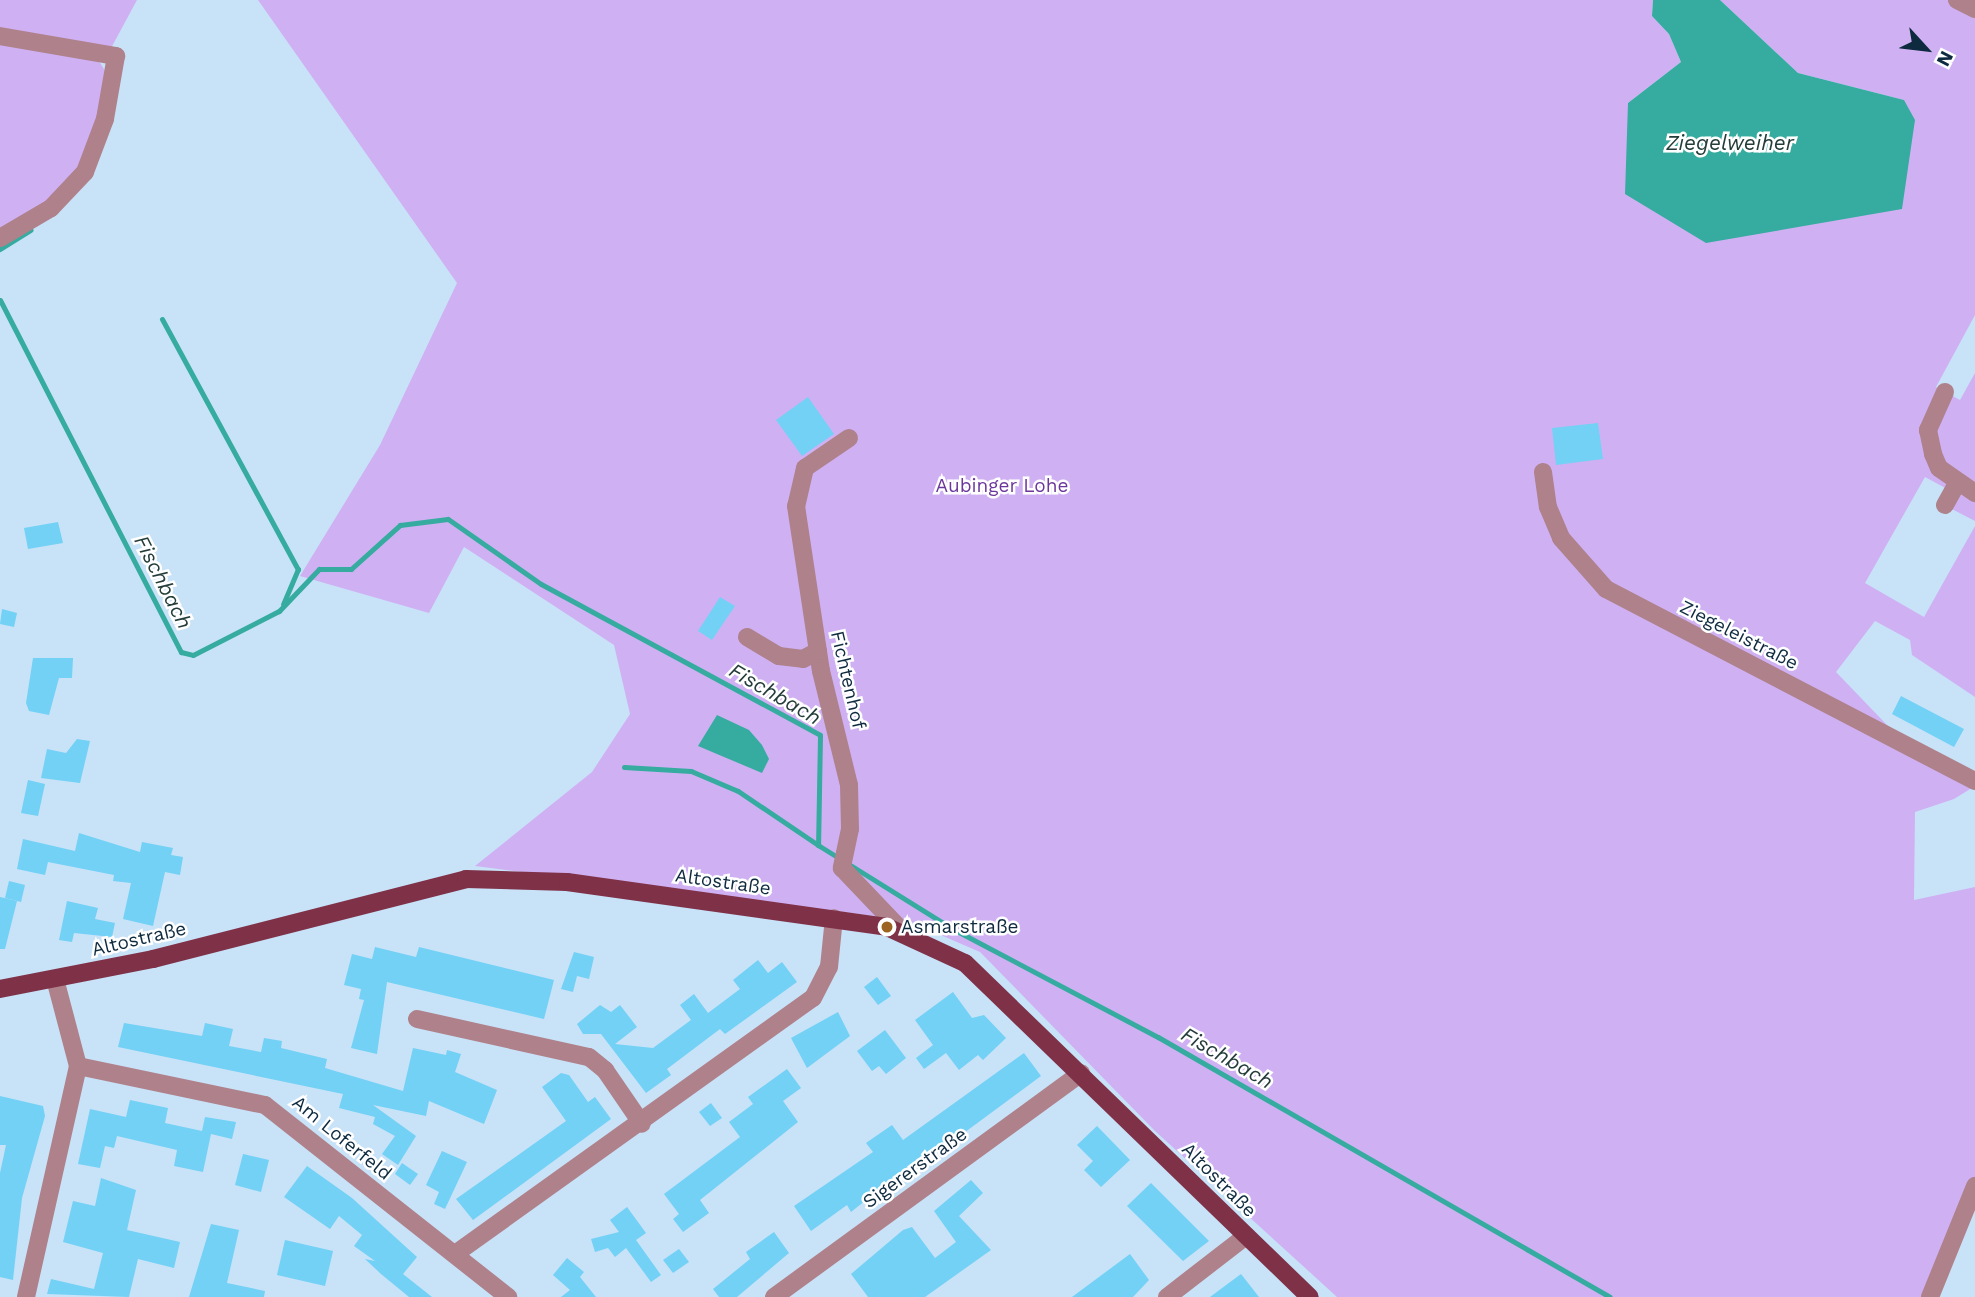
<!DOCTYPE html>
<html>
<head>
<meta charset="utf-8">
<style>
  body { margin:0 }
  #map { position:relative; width:1975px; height:1297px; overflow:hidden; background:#c8e2f8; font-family:"Work Sans",sans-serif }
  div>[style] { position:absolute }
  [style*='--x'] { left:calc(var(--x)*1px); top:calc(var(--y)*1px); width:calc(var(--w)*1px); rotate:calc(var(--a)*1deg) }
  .green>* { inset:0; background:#cfb1f3 }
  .water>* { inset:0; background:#36ab9f }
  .stream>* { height:5px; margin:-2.5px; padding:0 2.5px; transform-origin:2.5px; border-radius:2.5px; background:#36ab9f }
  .building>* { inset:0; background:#72d1f5 }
  .minor>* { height:18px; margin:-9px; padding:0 9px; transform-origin:9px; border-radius:9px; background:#af818b }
  .major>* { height:18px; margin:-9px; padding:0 9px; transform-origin:9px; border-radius:9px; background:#7f3148 }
  .dots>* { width:19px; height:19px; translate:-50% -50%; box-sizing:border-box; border:4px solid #fff; border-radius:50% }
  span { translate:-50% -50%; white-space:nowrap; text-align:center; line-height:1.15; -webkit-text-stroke:5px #fff; paint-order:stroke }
  .park-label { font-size:19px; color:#6c379c }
  .street-label { font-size:19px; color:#0e2a3f }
  .poi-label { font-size:19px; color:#0e2a3f }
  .left { translate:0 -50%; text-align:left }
  .water-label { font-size:21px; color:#243d3a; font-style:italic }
  .north { position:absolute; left:1891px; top:14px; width:70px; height:70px; -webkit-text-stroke:5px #fff; paint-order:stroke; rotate:117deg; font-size:19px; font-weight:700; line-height:28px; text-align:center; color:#0e2a3f }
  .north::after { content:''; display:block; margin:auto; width:24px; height:32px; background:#0e2a3f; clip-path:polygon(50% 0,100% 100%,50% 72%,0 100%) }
</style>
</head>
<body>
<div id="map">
  <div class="green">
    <div style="clip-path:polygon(0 0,137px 0,110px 50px,0 30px)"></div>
    <div style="clip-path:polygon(258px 0,1653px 0,1652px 16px,1669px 34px,1681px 62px,1628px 103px,1904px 100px,1798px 73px,1720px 0,1975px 0,1975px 315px,1936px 387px,1960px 400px,1975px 373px,1975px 521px,1942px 504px,1949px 490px,1925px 477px,1865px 583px,1924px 617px,1975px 526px,1975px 697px,1912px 655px,1910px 640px,1875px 621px,1836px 672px,1887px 725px,1975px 786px,1954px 799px,1915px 812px,1914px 900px,1975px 887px,1975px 1176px,1925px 1297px,1337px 1297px,1155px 1131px,980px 952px,906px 920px,475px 866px,592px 772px,630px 714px,614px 645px,464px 547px,429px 613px,300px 576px,380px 445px,457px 283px)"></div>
    <div style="clip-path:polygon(0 39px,97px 58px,109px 77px,92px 149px,67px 187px,0 233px)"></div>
  </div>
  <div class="water">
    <div style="clip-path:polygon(1653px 0,1720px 0,1798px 73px,1904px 100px,1915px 120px,1902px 209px,1706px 243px,1625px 194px,1628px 103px,1681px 62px,1669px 34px,1652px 16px)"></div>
    <div style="clip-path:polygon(717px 715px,749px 730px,762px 745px,769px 759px,762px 773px,698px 746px)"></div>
  </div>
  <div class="stream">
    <div style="--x:0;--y:249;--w:36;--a:-32"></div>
    <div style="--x:0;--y:300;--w:396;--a:62.8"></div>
    <div style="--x:181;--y:652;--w:12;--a:14"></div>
    <div style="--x:193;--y:655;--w:97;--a:-27.1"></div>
    <div style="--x:279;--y:611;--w:58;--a:-46.4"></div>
    <div style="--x:319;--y:569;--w:32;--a:0"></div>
    <div style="--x:351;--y:569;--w:66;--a:-41.9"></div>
    <div style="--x:400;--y:525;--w:48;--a:-7.1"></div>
    <div style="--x:448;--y:519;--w:113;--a:35"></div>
    <div style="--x:541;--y:584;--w:317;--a:28.4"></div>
    <div style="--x:820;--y:735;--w:110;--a:91"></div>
    <div style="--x:818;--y:845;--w:25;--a:32"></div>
    <div style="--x:162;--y:319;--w:285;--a:61.5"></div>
    <div style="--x:298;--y:569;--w:38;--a:113"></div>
    <div style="--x:624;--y:767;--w:67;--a:3.4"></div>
    <div style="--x:691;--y:771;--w:51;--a:23.1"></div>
    <div style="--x:738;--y:791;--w:97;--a:34"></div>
    <div style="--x:847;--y:863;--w:125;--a:31.9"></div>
    <div style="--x:953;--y:929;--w:232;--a:27.8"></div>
    <div style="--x:1158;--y:1037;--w:521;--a:29.91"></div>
  </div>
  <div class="building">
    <div style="clip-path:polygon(808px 397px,834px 434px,802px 456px,776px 420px)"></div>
    <div style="clip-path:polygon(1598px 423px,1603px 459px,1556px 465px,1552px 428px)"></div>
    <div style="clip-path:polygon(58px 522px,63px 543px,28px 549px,24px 528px)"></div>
    <div style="clip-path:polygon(720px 597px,735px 606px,712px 640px,698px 631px)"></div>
    <div style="clip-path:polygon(2px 609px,17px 613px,14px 627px,0 624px)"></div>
    <div style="clip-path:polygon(33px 658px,73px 658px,72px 678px,59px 678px,49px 715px,29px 711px,26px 703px)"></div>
    <div style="clip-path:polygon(1901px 696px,1964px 729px,1954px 747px,1892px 714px)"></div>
    <div style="clip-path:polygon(77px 739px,90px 741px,80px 783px,41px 778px,47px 749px,66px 753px)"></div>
    <div style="clip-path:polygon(28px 780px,45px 784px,38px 816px,21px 813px)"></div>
    <div style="clip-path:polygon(79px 833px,140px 852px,142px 842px,173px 848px,171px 855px,183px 857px,180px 875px,165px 872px,153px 926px,123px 919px,131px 883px,113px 881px,114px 875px,48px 862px,45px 875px,17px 869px,23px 839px,75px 851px)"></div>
    <div style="clip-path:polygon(9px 881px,25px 885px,21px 902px,5px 898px)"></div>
    <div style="clip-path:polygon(0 897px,17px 901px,5px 949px,0 949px)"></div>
    <div style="clip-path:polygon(67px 901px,98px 908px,95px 919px,115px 923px,112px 937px,74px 933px,72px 942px,59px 940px)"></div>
    <div style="clip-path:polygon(375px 947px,416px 957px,419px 947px,554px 980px,544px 1019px,387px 982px,377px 1054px,351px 1048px,364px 1000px,359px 999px,361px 989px,344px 985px,352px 954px,372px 959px)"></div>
    <div style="clip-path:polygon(574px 952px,594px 957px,589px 979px,577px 976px,573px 992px,561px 989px)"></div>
    <div style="clip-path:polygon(758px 960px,768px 973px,782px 962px,797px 982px,725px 1034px,720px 1029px,667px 1069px,671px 1075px,646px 1093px,601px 1034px,583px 1034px,577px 1024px,600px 1005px,611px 1012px,620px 1005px,637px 1027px,615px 1044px,653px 1048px,691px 1020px,680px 1005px,694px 994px,708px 1013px,740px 989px,733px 980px)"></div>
    <div style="clip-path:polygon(877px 977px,891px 996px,878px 1005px,864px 987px)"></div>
    <div style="clip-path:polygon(953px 992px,972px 1018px,984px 1015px,1006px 1038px,983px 1060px,978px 1055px,959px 1070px,946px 1053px,924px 1069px,916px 1058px,933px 1045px,915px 1020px)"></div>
    <div style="clip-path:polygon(838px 1012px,850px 1036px,807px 1068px,791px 1038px)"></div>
    <div style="clip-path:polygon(124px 1023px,202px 1036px,205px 1023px,233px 1029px,229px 1046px,261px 1052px,264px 1038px,282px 1041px,281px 1048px,327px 1059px,325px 1068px,403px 1091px,413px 1048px,446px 1055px,447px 1050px,461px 1054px,455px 1072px,497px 1090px,484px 1124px,429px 1101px,426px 1116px,373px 1105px,416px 1136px,398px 1165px,382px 1154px,395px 1136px,373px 1124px,375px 1117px,339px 1108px,343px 1094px,118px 1047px)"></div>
    <div style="clip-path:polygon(885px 1030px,906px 1058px,886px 1074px,879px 1066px,872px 1071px,857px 1051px)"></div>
    <div style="clip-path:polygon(1024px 1053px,1041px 1076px,934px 1155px,925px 1153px,851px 1212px,847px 1205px,811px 1231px,794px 1206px,873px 1152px,866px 1143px,892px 1125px,903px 1140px)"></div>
    <div style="clip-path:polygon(787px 1069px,801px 1088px,783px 1101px,798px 1122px,700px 1200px,709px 1213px,683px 1232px,673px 1219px,679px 1214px,664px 1194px,740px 1137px,729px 1122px,753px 1104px,748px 1097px)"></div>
    <div style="clip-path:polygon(561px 1073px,569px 1075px,588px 1102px,595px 1097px,611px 1119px,473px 1220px,456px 1199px,566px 1121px,542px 1087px)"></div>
    <div style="clip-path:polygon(0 1096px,43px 1106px,45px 1116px,22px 1198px,13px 1280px,0 1277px,0 1173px,6px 1145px,0 1145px)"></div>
    <div style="clip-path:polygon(130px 1100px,168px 1108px,165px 1123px,202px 1131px,205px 1117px,236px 1122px,232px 1139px,211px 1134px,203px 1172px,174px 1166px,177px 1150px,117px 1136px,114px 1148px,105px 1146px,100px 1168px,78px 1164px,90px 1109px,126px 1117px)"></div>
    <div style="clip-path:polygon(711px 1103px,722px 1118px,710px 1126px,699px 1112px)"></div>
    <div style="clip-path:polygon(1097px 1126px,1130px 1160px,1101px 1187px,1084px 1170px,1093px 1161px,1077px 1145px)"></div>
    <div style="clip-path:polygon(442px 1151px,467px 1162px,445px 1209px,434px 1204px,439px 1192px,426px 1185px)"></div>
    <div style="clip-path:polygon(243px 1154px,269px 1160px,261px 1192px,235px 1185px)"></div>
    <div style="clip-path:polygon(402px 1163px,418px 1174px,410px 1185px,395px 1174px)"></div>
    <div style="clip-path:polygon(307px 1166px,352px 1198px,417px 1257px,403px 1274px,432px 1297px,409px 1297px,381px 1274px,365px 1259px,375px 1261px,354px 1246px,362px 1235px,339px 1216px,330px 1229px,284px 1197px)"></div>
    <div style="clip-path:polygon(101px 1178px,136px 1190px,127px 1230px,180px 1242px,174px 1268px,138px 1259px,129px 1297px,47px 1294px,51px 1279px,94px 1289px,103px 1253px,63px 1242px,73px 1201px,95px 1206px)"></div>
    <div style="clip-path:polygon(971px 1180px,983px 1193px,959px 1216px,991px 1250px,925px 1297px,868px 1297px,851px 1274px,903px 1230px,912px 1227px,935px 1258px,956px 1242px,934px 1211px)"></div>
    <div style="clip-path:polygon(1151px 1183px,1209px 1241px,1183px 1261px,1127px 1206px)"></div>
    <div style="clip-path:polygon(627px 1207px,646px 1233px,636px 1240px,661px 1275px,651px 1282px,626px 1248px,615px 1257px,608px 1248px,595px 1252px,591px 1239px,619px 1232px,610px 1220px)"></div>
    <div style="clip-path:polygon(211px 1224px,239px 1230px,227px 1283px,265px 1291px,264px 1297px,189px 1297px)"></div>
    <div style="clip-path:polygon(774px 1232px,789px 1253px,737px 1297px,719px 1297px,713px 1289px,750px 1259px,746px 1252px)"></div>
    <div style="clip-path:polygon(285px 1240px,333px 1251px,325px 1286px,277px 1275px)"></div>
    <div style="clip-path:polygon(679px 1249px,689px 1262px,673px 1273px,663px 1260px)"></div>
    <div style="clip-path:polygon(1130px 1254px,1149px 1280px,1133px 1297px,1072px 1297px)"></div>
    <div style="clip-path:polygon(567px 1258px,584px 1272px,580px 1277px,596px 1297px,561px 1297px,570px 1290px,553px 1275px)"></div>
    <div style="clip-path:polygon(1241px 1274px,1259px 1297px,1210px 1297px)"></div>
  </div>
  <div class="minor">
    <div style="--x:1957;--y:0;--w:20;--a:27"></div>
    <div style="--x:0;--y:36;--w:118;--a:9.8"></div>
    <div style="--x:116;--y:56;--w:64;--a:99.9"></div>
    <div style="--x:105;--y:119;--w:57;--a:110.7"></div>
    <div style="--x:85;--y:172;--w:50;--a:133.4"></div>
    <div style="--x:51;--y:208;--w:59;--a:149.5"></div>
    <div style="--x:1945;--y:392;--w:42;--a:114.1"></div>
    <div style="--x:1928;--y:430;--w:25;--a:78"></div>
    <div style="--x:1933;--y:454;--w:15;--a:67"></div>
    <div style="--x:1939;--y:468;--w:44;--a:34.8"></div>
    <div style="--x:849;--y:438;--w:53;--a:145.7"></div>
    <div style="--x:805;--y:468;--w:39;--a:103"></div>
    <div style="--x:796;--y:506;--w:167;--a:81.4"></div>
    <div style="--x:821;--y:671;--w:117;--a:76.2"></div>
    <div style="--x:849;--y:785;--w:44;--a:88.7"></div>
    <div style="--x:850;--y:829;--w:40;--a:102"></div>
    <div style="--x:842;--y:868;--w:87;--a:46.4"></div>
    <div style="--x:1543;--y:472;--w:35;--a:82"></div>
    <div style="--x:1548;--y:507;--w:34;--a:67"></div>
    <div style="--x:1561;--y:538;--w:68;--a:48.6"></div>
    <div style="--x:1606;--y:589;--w:416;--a:27.5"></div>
    <div style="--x:1945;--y:505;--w:26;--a:-61"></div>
    <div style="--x:747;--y:637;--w:37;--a:31"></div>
    <div style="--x:779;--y:656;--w:24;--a:7"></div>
    <div style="--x:803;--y:659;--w:17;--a:-28"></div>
    <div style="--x:417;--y:1019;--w:176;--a:12.5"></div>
    <div style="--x:589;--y:1057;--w:21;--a:39"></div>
    <div style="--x:605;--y:1070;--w:65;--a:55.6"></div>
    <div style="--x:78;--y:1066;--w:191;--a:11.8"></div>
    <div style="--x:265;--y:1105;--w:310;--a:38.3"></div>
    <div style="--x:455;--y:1254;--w:440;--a:-35.6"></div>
    <div style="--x:813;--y:998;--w:35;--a:-63"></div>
    <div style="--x:829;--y:967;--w:49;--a:-84.2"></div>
    <div style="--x:26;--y:1297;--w:237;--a:-77.3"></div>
    <div style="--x:78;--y:1066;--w:90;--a:-104.8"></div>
    <div style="--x:774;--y:1297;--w:380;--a:-36.1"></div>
    <div style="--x:1167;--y:1297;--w:100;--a:-37.7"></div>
    <div style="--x:1930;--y:1297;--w:120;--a:-67.9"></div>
  </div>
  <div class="major">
    <div style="--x:0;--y:989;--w:156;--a:-11.1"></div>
    <div style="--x:153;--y:959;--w:323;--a:-14.3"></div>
    <div style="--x:466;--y:879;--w:101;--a:1.7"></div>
    <div style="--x:567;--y:882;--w:323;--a:8"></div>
    <div style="--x:887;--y:927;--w:86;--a:24.8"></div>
    <div style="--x:965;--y:963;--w:480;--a:44.1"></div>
  </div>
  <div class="dots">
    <div style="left:887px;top:927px;background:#9d6322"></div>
  </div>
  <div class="park-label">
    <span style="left:1002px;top:486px">Aubinger Lohe</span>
  </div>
  <div class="street-label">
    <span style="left:1739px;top:635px;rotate:27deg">Ziegeleistraße</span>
    <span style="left:848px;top:680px;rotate:77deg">Fichtenhof</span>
    <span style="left:723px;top:882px;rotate:8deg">Altostraße</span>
    <span style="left:139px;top:939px;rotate:-13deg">Altostraße</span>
    <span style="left:342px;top:1138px;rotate:39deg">Am Loferfeld</span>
    <span style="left:915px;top:1168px;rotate:-36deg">Sigererstraße</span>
    <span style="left:1219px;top:1180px;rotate:45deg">Altostraße</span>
  </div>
  <div class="poi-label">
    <span class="left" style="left:901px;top:927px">Asmarstraße</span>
  </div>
  <div class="water-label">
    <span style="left:1730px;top:143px">Ziegelweiher</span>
    <span style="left:163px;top:582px;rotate:63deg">Fischbach</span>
    <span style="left:775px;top:694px;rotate:30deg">Fischbach</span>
    <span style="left:1227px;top:1058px;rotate:30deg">Fischbach</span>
  </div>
  <div class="north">N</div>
</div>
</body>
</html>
